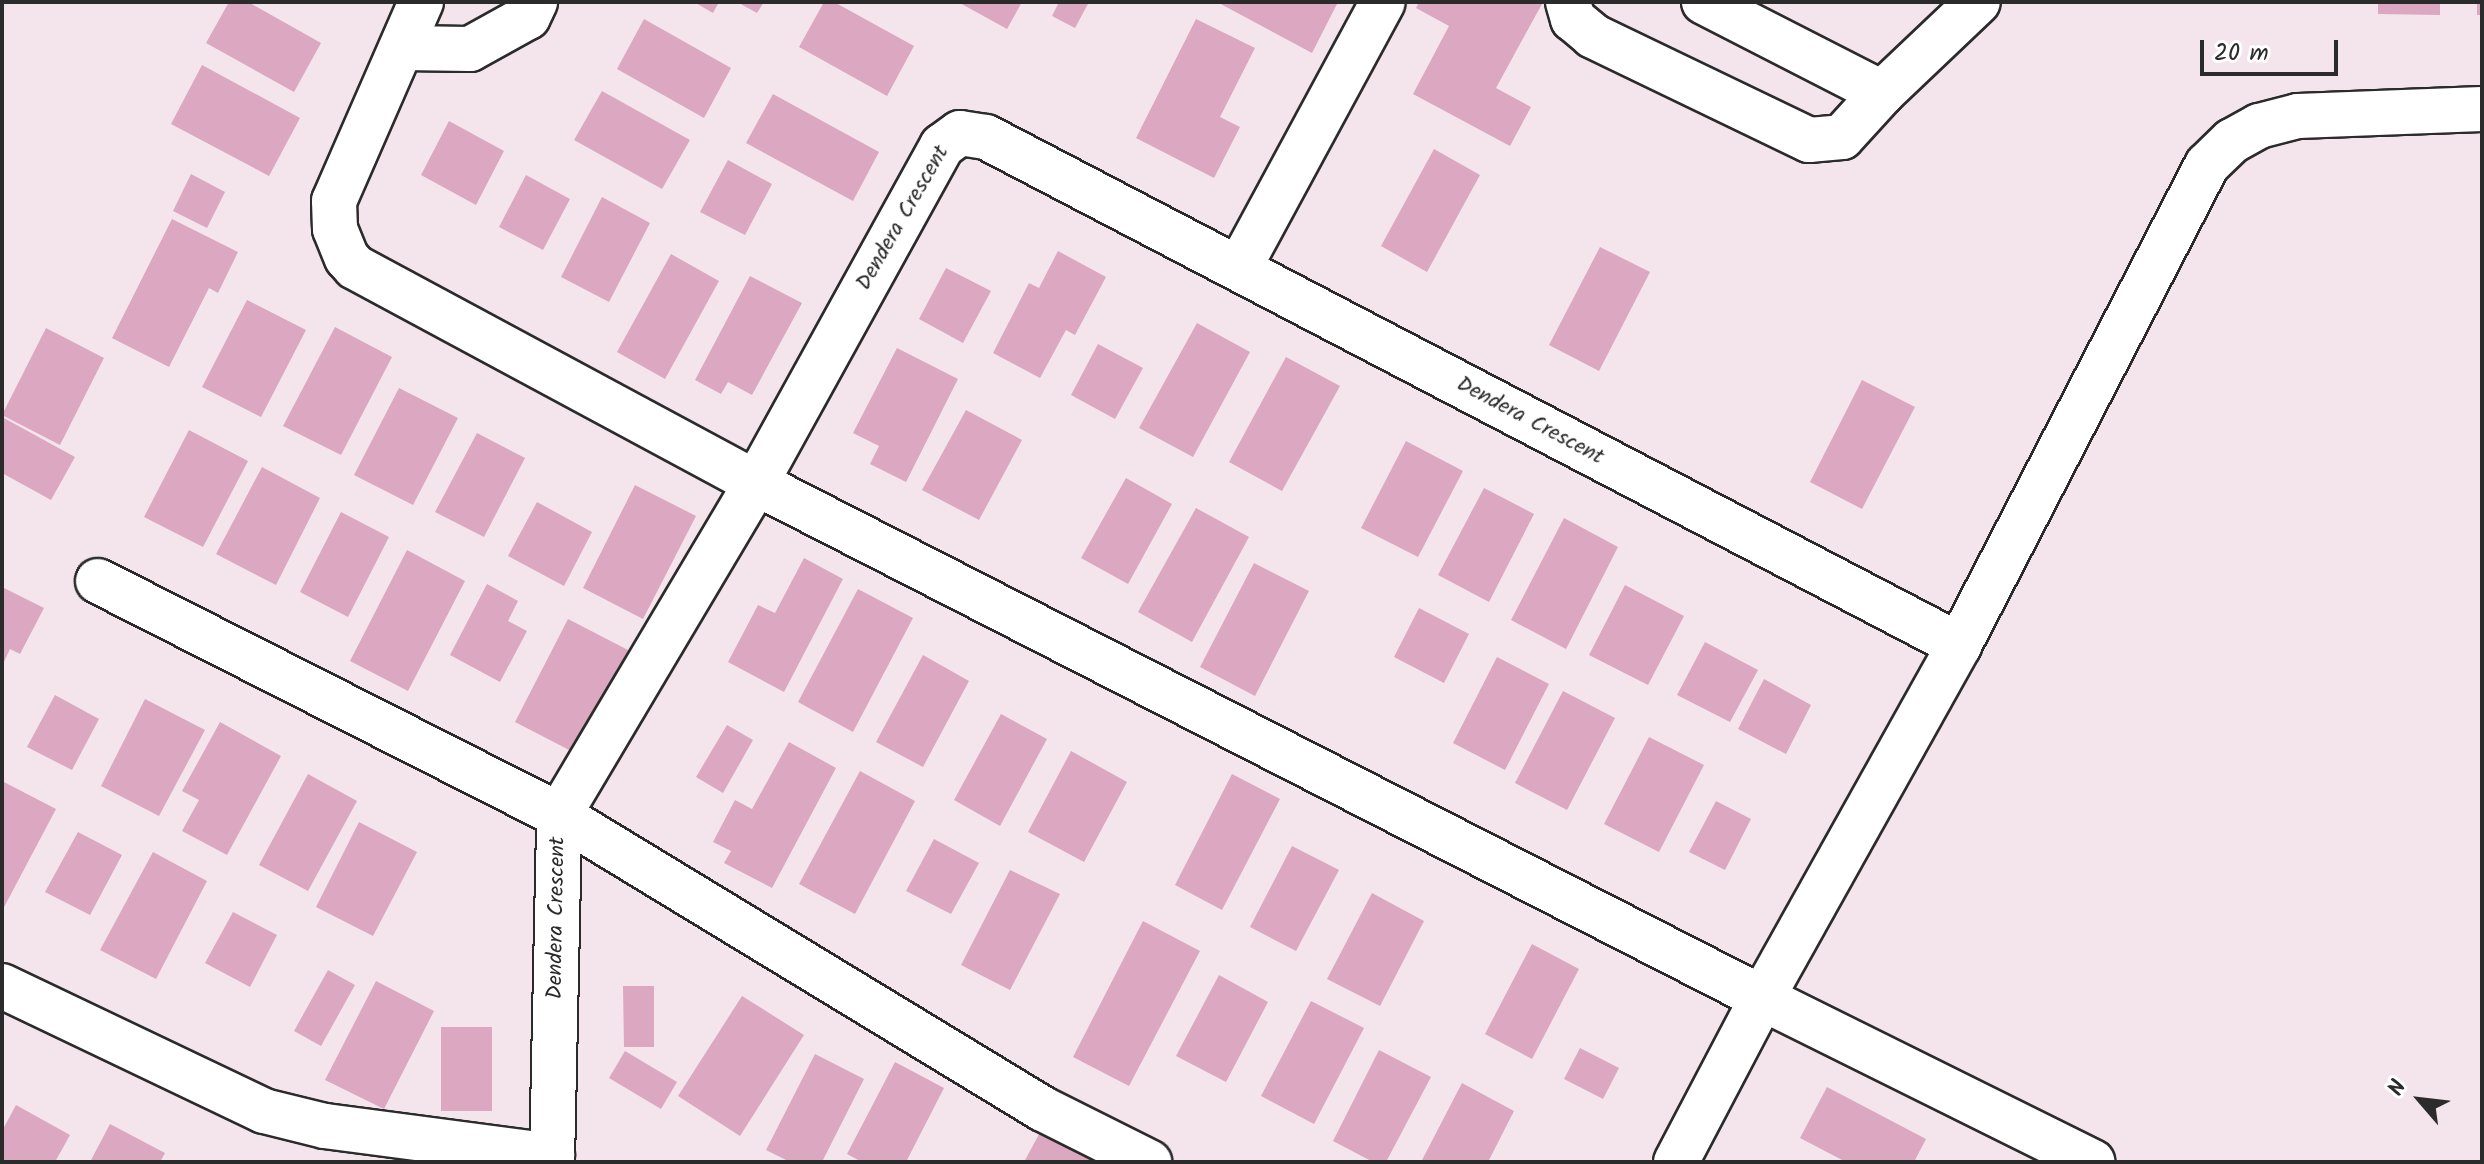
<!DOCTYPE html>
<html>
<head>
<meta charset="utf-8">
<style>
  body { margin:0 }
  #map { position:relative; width:2484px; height:1164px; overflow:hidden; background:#f4e5ec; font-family:Kalam,sans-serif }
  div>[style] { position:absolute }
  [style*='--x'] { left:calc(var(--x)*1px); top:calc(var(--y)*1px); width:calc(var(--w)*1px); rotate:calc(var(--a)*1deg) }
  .building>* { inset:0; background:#dba7c1 }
  .roads { filter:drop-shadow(2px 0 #2b2b2b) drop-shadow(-2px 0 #2b2b2b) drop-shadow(0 2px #2b2b2b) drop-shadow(0 -2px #2b2b2b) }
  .street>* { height:44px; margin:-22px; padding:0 22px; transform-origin:22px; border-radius:22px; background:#fff }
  span { translate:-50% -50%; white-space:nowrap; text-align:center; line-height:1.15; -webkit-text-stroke:6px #fff; paint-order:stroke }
  .street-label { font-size:22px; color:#2b2b2b }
  .frame { position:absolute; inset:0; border:4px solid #2b2b2b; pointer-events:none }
  .north { position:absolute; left:2380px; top:1060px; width:80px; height:80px; -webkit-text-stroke:6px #fff; paint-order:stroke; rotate:298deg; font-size:22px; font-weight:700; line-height:32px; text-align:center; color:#2b2b2b }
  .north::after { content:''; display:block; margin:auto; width:28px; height:36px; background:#2b2b2b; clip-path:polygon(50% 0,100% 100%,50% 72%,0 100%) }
  .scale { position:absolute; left:2200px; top:40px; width:138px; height:36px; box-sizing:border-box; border:4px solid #2b2b2b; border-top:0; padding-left:10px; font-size:24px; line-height:28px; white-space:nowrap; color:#2b2b2b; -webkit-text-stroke:6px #fff; paint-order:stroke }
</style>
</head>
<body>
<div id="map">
  <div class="building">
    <div style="clip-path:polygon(229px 2px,248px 2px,321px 43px,294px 92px,206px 43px)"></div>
    <div style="clip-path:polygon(694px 2px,719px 2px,713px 13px)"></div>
    <div style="clip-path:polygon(737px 2px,764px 2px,757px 13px)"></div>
    <div style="clip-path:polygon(824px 2px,834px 2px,914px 46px,887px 96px,799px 47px)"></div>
    <div style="clip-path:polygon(958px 2px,1022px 2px,1007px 29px)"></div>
    <div style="clip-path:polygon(1059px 2px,1089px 2px,1075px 28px,1052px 16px)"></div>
    <div style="clip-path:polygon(1217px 2px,1338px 2px,1312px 53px)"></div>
    <div style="clip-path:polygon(1419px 2px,1543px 2px,1496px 88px,1531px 107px,1510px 146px,1413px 94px,1449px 26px,1416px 8px)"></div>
    <div style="clip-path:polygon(2378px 2px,2440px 2px,2440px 15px,2378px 14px)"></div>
    <div style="clip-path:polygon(2477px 2px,2482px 2px,2482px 15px,2477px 15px)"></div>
    <div style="clip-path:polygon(644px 19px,731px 68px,704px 118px,617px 69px)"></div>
    <div style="clip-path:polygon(1196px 19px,1255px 48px,1220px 117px,1240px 127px,1214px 178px,1136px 138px)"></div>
    <div style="clip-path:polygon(202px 65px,300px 118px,269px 176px,171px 124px)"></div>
    <div style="clip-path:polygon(602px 91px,690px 140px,662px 189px,574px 140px)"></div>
    <div style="clip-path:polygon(773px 94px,879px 152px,853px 201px,746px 143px)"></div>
    <div style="clip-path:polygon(449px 121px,504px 151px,476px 205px,421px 175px)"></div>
    <div style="clip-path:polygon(1434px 149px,1480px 175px,1427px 272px,1381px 246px)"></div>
    <div style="clip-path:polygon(728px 160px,772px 184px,745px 235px,700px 212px)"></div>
    <div style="clip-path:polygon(191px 174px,225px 192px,207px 228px,173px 211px)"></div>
    <div style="clip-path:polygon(526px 175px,570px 199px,543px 250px,499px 227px)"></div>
    <div style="clip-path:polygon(602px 197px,650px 223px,609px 302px,561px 277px)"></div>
    <div style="clip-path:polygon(172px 219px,238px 252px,218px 293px,209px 288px,169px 367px,112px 338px)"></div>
    <div style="clip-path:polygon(1600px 247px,1650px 272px,1599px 371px,1549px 345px)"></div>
    <div style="clip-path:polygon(1058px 251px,1106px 277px,1075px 335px,1066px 330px,1040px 378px,993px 353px,1029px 283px,1039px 288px)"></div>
    <div style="clip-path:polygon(671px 254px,719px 281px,665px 379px,617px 352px)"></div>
    <div style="clip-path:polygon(946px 268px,991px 291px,963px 343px,919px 319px)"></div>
    <div style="clip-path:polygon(750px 276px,802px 303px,752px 395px,728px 382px,721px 394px,695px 380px)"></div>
    <div style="clip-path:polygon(247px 300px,306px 330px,261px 417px,202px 387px)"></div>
    <div style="clip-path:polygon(1197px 323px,1250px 352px,1193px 457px,1139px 428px)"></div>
    <div style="clip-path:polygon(335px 327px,392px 357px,341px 455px,283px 426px)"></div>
    <div style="clip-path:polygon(46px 328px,104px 358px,60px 445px,2px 415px)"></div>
    <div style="clip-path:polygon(1098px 344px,1143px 368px,1115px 419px,1071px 395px)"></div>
    <div style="clip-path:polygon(897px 348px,958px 379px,906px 482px,870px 464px,879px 446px,853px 433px)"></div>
    <div style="clip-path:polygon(1286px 357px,1340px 386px,1282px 491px,1229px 462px)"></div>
    <div style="clip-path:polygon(1862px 380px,1915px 407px,1862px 509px,1810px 482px)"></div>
    <div style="clip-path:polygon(399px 388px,458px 418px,413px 505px,354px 475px)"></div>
    <div style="clip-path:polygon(966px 410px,1022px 440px,979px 520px,922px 490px)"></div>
    <div style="clip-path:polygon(2px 417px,75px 457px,51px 500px,2px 473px)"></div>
    <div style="clip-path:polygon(189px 430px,248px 461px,203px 547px,144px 517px)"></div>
    <div style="clip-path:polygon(477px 433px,525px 458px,484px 537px,435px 512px)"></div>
    <div style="clip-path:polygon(1406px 441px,1463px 471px,1418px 557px,1361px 528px)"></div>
    <div style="clip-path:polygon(262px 467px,320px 498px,276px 585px,216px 554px)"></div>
    <div style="clip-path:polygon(1126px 478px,1172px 504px,1128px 584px,1081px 558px)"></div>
    <div style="clip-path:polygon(635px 485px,696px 516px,643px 619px,583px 588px)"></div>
    <div style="clip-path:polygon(1484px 488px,1534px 514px,1489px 602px,1438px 575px)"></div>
    <div style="clip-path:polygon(537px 502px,592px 532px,564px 586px,508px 556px)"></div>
    <div style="clip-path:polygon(1196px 508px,1249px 537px,1192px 642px,1138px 612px)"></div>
    <div style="clip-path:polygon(341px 512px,389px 537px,348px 617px,300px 592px)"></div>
    <div style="clip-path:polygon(1564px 518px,1618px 547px,1566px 649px,1511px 620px)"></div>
    <div style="clip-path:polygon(407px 550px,465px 581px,408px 691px,350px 661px)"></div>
    <div style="clip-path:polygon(804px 558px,843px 579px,784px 692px,728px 662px,758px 605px,775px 613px)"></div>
    <div style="clip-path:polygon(1254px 563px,1309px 591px,1255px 696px,1200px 667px)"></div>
    <div style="clip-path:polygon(487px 584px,518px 601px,508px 621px,527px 631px,500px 682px,450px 655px)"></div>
    <div style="clip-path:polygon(1625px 585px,1684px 616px,1648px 685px,1589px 655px)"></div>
    <div style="clip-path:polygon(2px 587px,44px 608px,20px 654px,10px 649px,2px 666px)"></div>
    <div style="clip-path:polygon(858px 589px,913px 618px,853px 732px,798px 702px)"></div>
    <div style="clip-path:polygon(1419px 608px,1469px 634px,1444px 683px,1394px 657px)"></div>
    <div style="clip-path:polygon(568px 619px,628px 650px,575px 753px,515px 722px)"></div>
    <div style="clip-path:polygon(1705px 642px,1758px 670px,1730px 722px,1677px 695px)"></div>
    <div style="clip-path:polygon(923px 655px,969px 681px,923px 767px,876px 742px)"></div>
    <div style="clip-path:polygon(1497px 657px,1549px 684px,1505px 770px,1453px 743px)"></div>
    <div style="clip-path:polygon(1764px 679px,1811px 705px,1786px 754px,1738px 729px)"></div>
    <div style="clip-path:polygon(1563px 691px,1615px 718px,1567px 810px,1515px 783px)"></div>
    <div style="clip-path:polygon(55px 695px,99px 719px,72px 770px,27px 747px)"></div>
    <div style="clip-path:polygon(145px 699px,205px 730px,159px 816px,101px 786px)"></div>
    <div style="clip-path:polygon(1001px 714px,1047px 739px,1000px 826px,954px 800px)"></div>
    <div style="clip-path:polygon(220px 722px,281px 756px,227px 855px,182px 831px,199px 800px,182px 791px)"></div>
    <div style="clip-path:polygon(727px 725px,753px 740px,723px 793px,696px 777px)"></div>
    <div style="clip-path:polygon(1649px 737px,1704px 765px,1659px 852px,1604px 824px)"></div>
    <div style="clip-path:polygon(789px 742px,836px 768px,772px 888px,724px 863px,731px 851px,713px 842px,735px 800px,752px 809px)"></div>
    <div style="clip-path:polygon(1071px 751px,1127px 782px,1084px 862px,1028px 832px)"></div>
    <div style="clip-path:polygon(860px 771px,915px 801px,855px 914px,799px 884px)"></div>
    <div style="clip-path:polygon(308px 774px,357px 801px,308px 891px,259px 865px)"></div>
    <div style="clip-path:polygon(1232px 774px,1280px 799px,1222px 910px,1175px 885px)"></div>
    <div style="clip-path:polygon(2px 781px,56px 809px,2px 911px)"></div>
    <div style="clip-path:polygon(1716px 801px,1751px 819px,1725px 870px,1689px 852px)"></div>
    <div style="clip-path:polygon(359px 822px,417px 852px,373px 936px,316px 907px)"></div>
    <div style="clip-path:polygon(78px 832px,122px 855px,90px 915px,45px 892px)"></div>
    <div style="clip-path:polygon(934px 839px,979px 863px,951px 914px,906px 891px)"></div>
    <div style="clip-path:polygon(1292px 846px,1339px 870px,1296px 951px,1250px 927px)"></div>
    <div style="clip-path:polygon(153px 852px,207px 881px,156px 979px,100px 950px)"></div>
    <div style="clip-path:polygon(1010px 870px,1060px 894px,1010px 990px,961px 965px)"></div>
    <div style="clip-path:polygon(1372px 893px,1424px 921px,1380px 1006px,1327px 979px)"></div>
    <div style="clip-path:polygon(233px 912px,277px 935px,250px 987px,205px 963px)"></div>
    <div style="clip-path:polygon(1143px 921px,1200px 951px,1129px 1086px,1073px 1057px)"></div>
    <div style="clip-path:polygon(1532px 944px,1579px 969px,1532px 1059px,1485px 1034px)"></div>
    <div style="clip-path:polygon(328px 970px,355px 985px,321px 1046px,294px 1031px)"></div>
    <div style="clip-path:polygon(1219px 975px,1268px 1002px,1226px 1082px,1176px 1056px)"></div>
    <div style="clip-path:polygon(376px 981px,434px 1011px,384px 1109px,325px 1080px)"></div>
    <div style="clip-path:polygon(623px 986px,654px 986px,654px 1047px,624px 1047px)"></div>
    <div style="clip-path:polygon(742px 996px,804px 1035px,740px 1136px,678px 1096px)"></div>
    <div style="clip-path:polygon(1311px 1001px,1364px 1028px,1314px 1124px,1261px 1096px)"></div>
    <div style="clip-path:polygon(441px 1027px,492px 1027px,492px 1111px,441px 1111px)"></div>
    <div style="clip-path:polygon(1580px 1048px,1619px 1068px,1603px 1099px,1564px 1079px)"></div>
    <div style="clip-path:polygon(1379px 1050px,1431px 1077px,1386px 1162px,1373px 1162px,1333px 1141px)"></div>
    <div style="clip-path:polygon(625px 1051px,677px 1082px,661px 1109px,609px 1078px)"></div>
    <div style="clip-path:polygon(815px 1054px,864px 1079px,822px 1162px,790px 1162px,766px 1150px)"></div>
    <div style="clip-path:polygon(895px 1062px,944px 1088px,906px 1162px,862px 1162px,847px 1154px)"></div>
    <div style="clip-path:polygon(1462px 1083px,1514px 1111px,1488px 1162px,1421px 1162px)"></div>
    <div style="clip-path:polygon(1827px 1087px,1926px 1139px,1914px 1162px,1846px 1162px,1800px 1138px)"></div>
    <div style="clip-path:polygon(16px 1105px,70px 1135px,55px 1162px,2px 1162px,2px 1131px)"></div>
    <div style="clip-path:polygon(110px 1124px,165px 1153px,160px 1162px,90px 1162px)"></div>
    <div style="clip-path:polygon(1044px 1125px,1108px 1162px,1024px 1162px)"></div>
  </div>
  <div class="roads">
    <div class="street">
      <div style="--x:421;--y:2;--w:217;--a:113.6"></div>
      <div style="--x:334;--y:201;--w:28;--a:88"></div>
      <div style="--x:335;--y:229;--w:31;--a:68"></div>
      <div style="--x:347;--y:258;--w:12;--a:48"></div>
      <div style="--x:355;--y:267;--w:455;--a:28.3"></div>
      <div style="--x:756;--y:483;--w:1130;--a:27.11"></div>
      <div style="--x:1762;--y:998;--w:369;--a:26.4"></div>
      <div style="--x:1568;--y:2;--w:18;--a:74"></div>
      <div style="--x:1573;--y:19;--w:26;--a:40"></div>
      <div style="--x:1593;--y:36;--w:240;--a:25.7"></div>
      <div style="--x:1809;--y:140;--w:33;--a:-5"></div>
      <div style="--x:1842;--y:137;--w:59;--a:-47.7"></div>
      <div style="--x:1704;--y:2;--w:200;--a:27.1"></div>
      <div style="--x:1882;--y:93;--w:132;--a:-43.5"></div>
      <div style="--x:403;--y:48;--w:67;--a:0.9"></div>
      <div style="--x:470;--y:49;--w:66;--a:-28.9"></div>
      <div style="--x:528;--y:17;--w:17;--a:-65"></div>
      <div style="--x:1239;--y:268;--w:302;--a:-61.6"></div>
      <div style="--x:98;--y:581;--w:517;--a:26.91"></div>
      <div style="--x:559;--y:815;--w:566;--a:31.28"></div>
      <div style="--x:1043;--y:1109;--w:119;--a:26.6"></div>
      <div style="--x:2;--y:986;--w:290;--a:25.5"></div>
      <div style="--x:264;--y:1111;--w:63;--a:13.8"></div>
      <div style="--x:325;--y:1126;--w:229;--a:7.5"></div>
      <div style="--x:552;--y:1162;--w:347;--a:-88.8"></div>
      <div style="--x:559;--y:815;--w:386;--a:-59.3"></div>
      <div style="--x:756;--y:483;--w:385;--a:-61.1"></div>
      <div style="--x:942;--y:146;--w:22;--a:-36"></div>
      <div style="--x:960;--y:133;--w:26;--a:9"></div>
      <div style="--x:986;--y:137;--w:1098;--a:27.57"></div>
      <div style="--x:1676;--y:1162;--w:185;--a:-62.3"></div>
      <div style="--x:1762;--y:998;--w:404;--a:-60.8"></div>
      <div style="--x:1959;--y:645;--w:540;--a:-62.68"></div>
      <div style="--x:2207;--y:165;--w:35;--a:-44"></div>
      <div style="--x:2232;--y:141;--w:31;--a:-29"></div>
      <div style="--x:2259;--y:126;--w:40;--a:-14.4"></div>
      <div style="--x:2298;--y:116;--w:184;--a:-2.2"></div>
    </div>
  </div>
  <div class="street-label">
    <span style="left:903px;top:218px;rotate:-60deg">Dendera Crescent</span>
    <span style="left:1530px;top:421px;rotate:28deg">Dendera Crescent</span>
    <span style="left:557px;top:918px;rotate:-89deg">Dendera Crescent</span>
  </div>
  <div class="frame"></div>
  <div class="north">N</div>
  <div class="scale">20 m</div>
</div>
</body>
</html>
